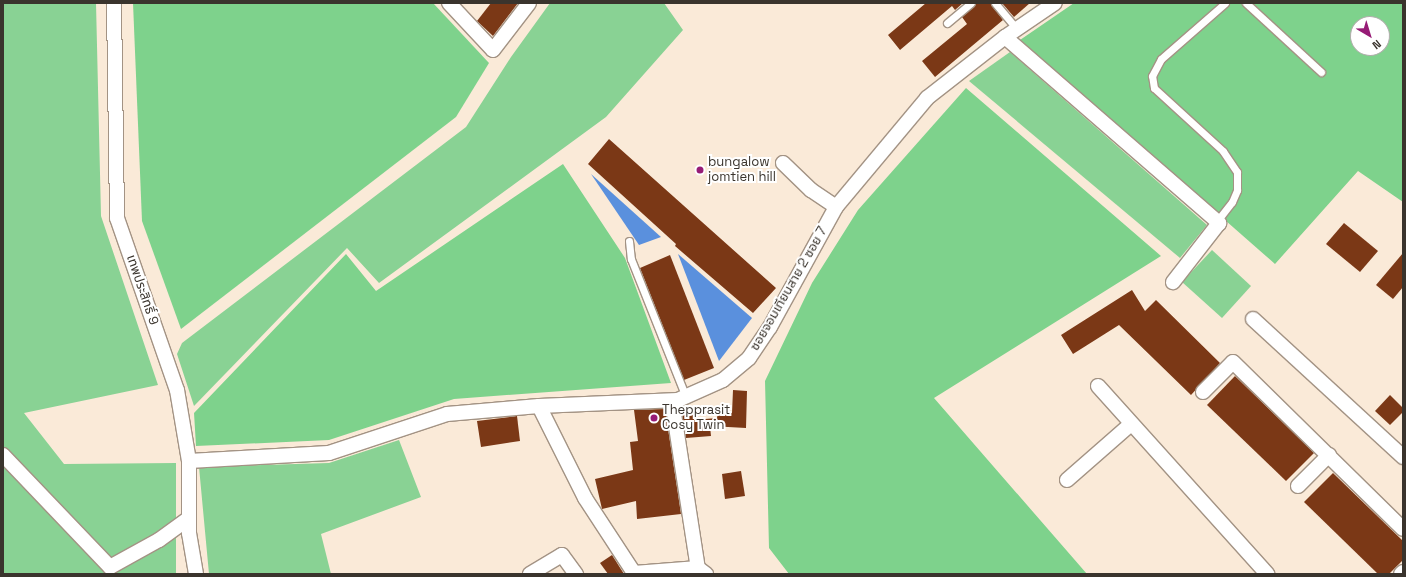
<!DOCTYPE html>
<html>
<head>
<meta charset="utf-8">
<style>
  body { margin:0 }
  #map { position:relative; width:1406px; height:577px; overflow:hidden; background:#faead8; font-family:"Space Grotesk","Noto Sans Thai",sans-serif }
  div>[style] { position:absolute }
  [style*='--x'] { left:calc(var(--x)*1px); top:calc(var(--y)*1px); width:calc(var(--w)*1px); rotate:calc(var(--a)*1deg) }
  .green>* { inset:0; background:#89d294 }
  .forest>* { inset:0; background:#7ed28c }
  .water>* { inset:0; background:#5a90dd }
  .building>* { inset:0; background:#7b3816 }
  .roads { filter:drop-shadow(1px 0 #a39384) drop-shadow(-1px 0 #a39384) drop-shadow(0 1px #a39384) drop-shadow(0 -1px #a39384) }
  .lane>* { height:7px; margin:-3.5px; padding:0 3.5px; transform-origin:3.5px; border-radius:3.5px; background:#fff }
  .street>* { height:14px; margin:-7px; padding:0 7px; transform-origin:7px; border-radius:7px; background:#fff }
  .dots>* { width:11px; height:11px; translate:-50% -50%; box-sizing:border-box; border:2px solid #fff; border-radius:50% }
  span { translate:-50% -50%; white-space:nowrap; text-align:center; line-height:1.15; -webkit-text-stroke:4px #fff; paint-order:stroke }
  .poi-label { font-size:13px; color:#3a342d }
  .left { translate:0 -50%; text-align:left }
  .street-label { font-size:13px; color:#3a342d }
  .frame { position:absolute; inset:0; border:4px solid #3a342d; pointer-events:none }
  .north { position:absolute; left:1350px; top:16px; width:40px; height:40px; box-sizing:border-box; background:#fff; border:1px solid #b0aeab; border-radius:50%; rotate:142deg; font-size:11px; font-weight:700; line-height:16px; text-align:center; color:#3a342d }
  .north::after { content:''; display:block; margin:auto; width:14px; height:18px; background:#971c76; clip-path:polygon(50% 0,100% 100%,50% 72%,0 100%) }
</style>
</head>
<body>
<div id="map">
  <div class="green">
    <div style="clip-path:polygon(3px 3px,96px 3px,101px 216px,158px 385px,24px 413px,64px 464px,176px 463px,176px 574px,3px 574px)"></div>
    <div style="clip-path:polygon(550px 3px,664px 3px,683px 30px,606px 117px,379px 283px,347px 248px,194px 406px,177px 354px,182px 343px,466px 127px,511px 57px)"></div>
    <div style="clip-path:polygon(1010px 52px,1207px 225px,1180px 258px,969px 81px)"></div>
    <div style="clip-path:polygon(1212px 250px,1251px 286px,1222px 318px,1182px 282px)"></div>
    <div style="clip-path:polygon(399px 440px,421px 497px,321px 534px,331px 574px,209px 574px,199px 467px,329px 463px)"></div>
  </div>
  <div class="forest">
    <div style="clip-path:polygon(133px 3px,433px 3px,489px 63px,456px 117px,181px 329px,142px 221px)"></div>
    <div style="clip-path:polygon(evenodd,1074px 3px,1403px 3px,1403px 202px,1358px 171px,1275px 264px,1020px 40px,1074px 3px,1358px 24px,1382px 24px,1382px 48px,1358px 48px,1358px 24px)"></div>
    <div style="clip-path:polygon(966px 88px,1161px 256px,934px 398px,1087px 574px,789px 574px,769px 548px,765px 381px,812px 283px,858px 210px)"></div>
    <div style="clip-path:polygon(563px 164px,625px 258px,671px 383px,454px 399px,329px 440px,196px 446px,194px 413px,346px 254px,376px 291px)"></div>
  </div>
  <div class="water">
    <div style="clip-path:polygon(591px 174px,661px 237px,639px 245px)"></div>
    <div style="clip-path:polygon(678px 254px,752px 318px,719px 361px)"></div>
  </div>
  <div class="building">
    <div style="clip-path:polygon(491px 3px,518px 3px,493px 36px,477px 21px)"></div>
    <div style="clip-path:polygon(926px 3px,963px 3px,955px 10px,952px 6px,900px 50px,888px 35px)"></div>
    <div style="clip-path:polygon(976px 3px,990px 3px,1003px 20px,935px 77px,922px 61px,967px 24px,962px 17px)"></div>
    <div style="clip-path:polygon(1002px 3px,1030px 3px,1014px 17px)"></div>
    <div style="clip-path:polygon(609px 139px,776px 288px,753px 313px,675px 246px,676px 244px,588px 164px)"></div>
    <div style="clip-path:polygon(1344px 223px,1378px 251px,1360px 272px,1326px 244px)"></div>
    <div style="clip-path:polygon(1403px 253px,1403px 287px,1393px 299px,1376px 285px)"></div>
    <div style="clip-path:polygon(670px 255px,714px 368px,684px 380px,640px 268px)"></div>
    <div style="clip-path:polygon(1132px 290px,1145px 311px,1156px 300px,1220px 363px,1191px 395px,1119px 325px,1073px 354px,1061px 335px)"></div>
    <div style="clip-path:polygon(1235px 376px,1314px 453px,1286px 481px,1207px 405px)"></div>
    <div style="clip-path:polygon(733px 390px,747px 391px,746px 428px,710px 426px,711px 436px,686px 438px,682px 412px,693px 411px,694px 420px,717px 418px,718px 412px,732px 413px)"></div>
    <div style="clip-path:polygon(1390px 395px,1403px 408px,1403px 412px,1390px 425px,1375px 411px)"></div>
    <div style="clip-path:polygon(665px 409px,681px 514px,637px 519px,636px 501px,602px 509px,595px 479px,633px 470px,630px 442px,638px 441px,634px 410px)"></div>
    <div style="clip-path:polygon(517px 416px,520px 441px,481px 447px,477px 421px)"></div>
    <div style="clip-path:polygon(741px 471px,745px 496px,725px 499px,722px 474px)"></div>
    <div style="clip-path:polygon(1333px 473px,1403px 541px,1403px 560px,1389px 574px,1378px 574px,1304px 502px)"></div>
    <div style="clip-path:polygon(612px 555px,624px 574px,608px 574px,600px 563px)"></div>
  </div>
  <div class="roads">
    <div class="lane">
      <div style="--x:995;--y:3;--w:34;--a:50"></div>
      <div style="--x:1246;--y:3;--w:102;--a:42.6"></div>
      <div style="--x:947;--y:23;--w:31;--a:-40"></div>
      <div style="--x:1217;--y:221;--w:24;--a:-52"></div>
      <div style="--x:1232;--y:202;--w:13;--a:-67"></div>
      <div style="--x:1237;--y:190;--w:18;--a:-90"></div>
      <div style="--x:1237;--y:172;--w:25;--a:-124"></div>
      <div style="--x:1223;--y:151;--w:93;--a:-137.6"></div>
      <div style="--x:1154;--y:88;--w:12;--a:-99"></div>
      <div style="--x:1152;--y:76;--w:19;--a:-62"></div>
      <div style="--x:1161;--y:59;--w:85;--a:-41.2"></div>
      <div style="--x:629;--y:241;--w:18;--a:84"></div>
      <div style="--x:631;--y:259;--w:149;--a:68.3"></div>
    </div>
    <div class="street">
      <div style="--x:114;--y:3;--w:215;--a:89.2"></div>
      <div style="--x:117;--y:218;--w:182;--a:70.8"></div>
      <div style="--x:177;--y:390;--w:72;--a:80.4"></div>
      <div style="--x:189;--y:461;--w:72;--a:90"></div>
      <div style="--x:189;--y:533;--w:42;--a:80.3"></div>
      <div style="--x:449;--y:3;--w:64;--a:46.9"></div>
      <div style="--x:493;--y:50;--w:59;--a:-52.5"></div>
      <div style="--x:1005;--y:37;--w:284;--a:41"></div>
      <div style="--x:1219;--y:223;--w:75;--a:127.9"></div>
      <div style="--x:783;--y:163;--w:39;--a:44"></div>
      <div style="--x:811;--y:190;--w:30;--a:34"></div>
      <div style="--x:1253;--y:319;--w:204;--a:42.6"></div>
      <div style="--x:1098;--y:386;--w:253;--a:48"></div>
      <div style="--x:1203;--y:392;--w:42;--a:-45"></div>
      <div style="--x:1233;--y:362;--w:238;--a:44.5"></div>
      <div style="--x:672;--y:401;--w:169;--a:81.2"></div>
      <div style="--x:539;--y:406;--w:103;--a:63.4"></div>
      <div style="--x:585;--y:498;--w:90;--a:56.8"></div>
      <div style="--x:634;--y:573;--w:64;--a:-4.5"></div>
      <div style="--x:698;--y:568;--w:10;--a:37"></div>
      <div style="--x:3;--y:455;--w:155;--a:46.3"></div>
      <div style="--x:110;--y:567;--w:56;--a:-28.9"></div>
      <div style="--x:159;--y:540;--w:37;--a:-36"></div>
      <div style="--x:189;--y:461;--w:140;--a:-3.3"></div>
      <div style="--x:329;--y:453;--w:124;--a:-18.3"></div>
      <div style="--x:447;--y:414;--w:92;--a:-5"></div>
      <div style="--x:539;--y:406;--w:139;--a:-2.5"></div>
      <div style="--x:678;--y:400;--w:49;--a:-24"></div>
      <div style="--x:723;--y:380;--w:34;--a:-40"></div>
      <div style="--x:749;--y:358;--w:37;--a:-56"></div>
      <div style="--x:770;--y:327;--w:137;--a:-61.2"></div>
      <div style="--x:836;--y:207;--w:142;--a:-50.1"></div>
      <div style="--x:927;--y:98;--w:99;--a:-38"></div>
      <div style="--x:1005;--y:37;--w:60;--a:-34.2"></div>
      <div style="--x:1067;--y:480;--w:85;--a:-41.2"></div>
      <div style="--x:1298;--y:486;--w:44;--a:-45"></div>
      <div style="--x:530;--y:574;--w:37;--a:-31"></div>
      <div style="--x:562;--y:555;--w:24;--a:54"></div>
      <div style="--x:1401;--y:574;--w:3;--a:-45"></div>
    </div>
  </div>
  <div class="dots">
    <div style="left:700px;top:170px;background:#971c76"></div>
    <div style="left:654px;top:418px;background:#971c76"></div>
  </div>
  <div class="poi-label">
    <span class="left" style="left:708px;top:170px">bungalow<br>jomtien hill</span>
    <span class="left" style="left:662px;top:418px">Thepprasit<br>Cosy Twin</span>
  </div>
  <div class="street-label">
    <span style="left:789px;top:289px;rotate:-60deg">ซอยจอมเทียนสาย 2 ซอย 7</span>
    <span style="left:142px;top:290px;rotate:71deg">เทพประสิทธิ์ 9</span>
  </div>
  <div class="frame"></div>
  <div class="north">N</div>
</div>
</body>
</html>
